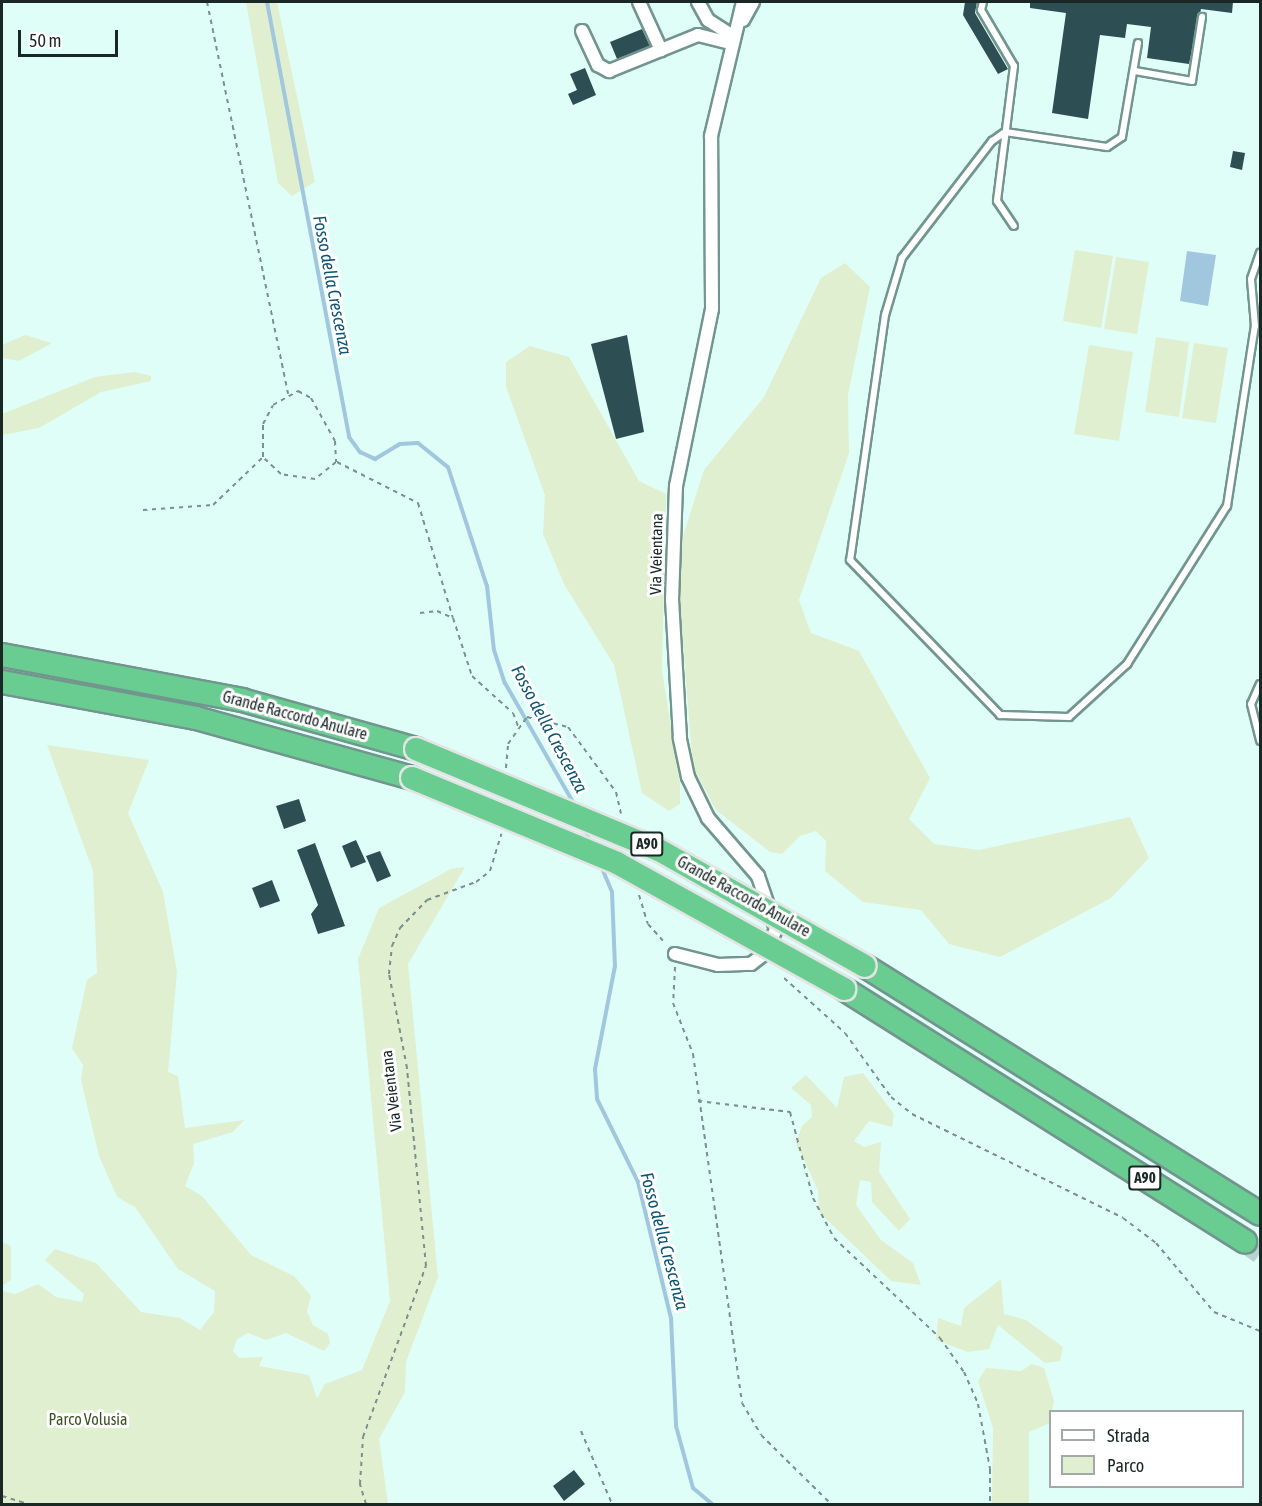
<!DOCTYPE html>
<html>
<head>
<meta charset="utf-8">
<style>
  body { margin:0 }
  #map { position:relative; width:1262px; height:1506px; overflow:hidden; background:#e0fef8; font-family:"Asap Condensed",sans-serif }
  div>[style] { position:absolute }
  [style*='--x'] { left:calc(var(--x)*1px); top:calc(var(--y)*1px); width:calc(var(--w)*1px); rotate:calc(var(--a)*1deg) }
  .green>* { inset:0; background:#dfefd0 }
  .water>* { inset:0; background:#a0c7dd }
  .stream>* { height:4px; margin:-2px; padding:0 2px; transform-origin:2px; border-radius:2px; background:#a0c7dd }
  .building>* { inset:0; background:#2d4f53 }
  .motorway-tunnel>* { height:22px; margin-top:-11px; transform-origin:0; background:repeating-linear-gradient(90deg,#b8d3ce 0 22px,transparent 0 33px) }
  .path>* { height:2px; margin-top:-1px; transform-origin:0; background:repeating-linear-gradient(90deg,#7a908c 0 4.5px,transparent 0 9px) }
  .roads { filter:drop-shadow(2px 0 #72958e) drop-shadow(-2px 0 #72958e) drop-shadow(0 2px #72958e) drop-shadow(0 -2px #72958e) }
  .service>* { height:6px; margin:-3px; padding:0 3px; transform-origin:3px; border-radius:3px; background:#fff }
  .minor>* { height:12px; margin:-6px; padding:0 6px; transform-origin:6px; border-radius:6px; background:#fff }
  .motorway>* { height:22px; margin:-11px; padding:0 11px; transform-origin:11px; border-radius:11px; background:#69cd92 }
  .bridges { filter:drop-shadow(2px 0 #e3e5e5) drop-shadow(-2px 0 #e3e5e5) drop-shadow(0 2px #e3e5e5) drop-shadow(0 -2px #e3e5e5) }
  .motorway-bridge>* { height:22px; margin:-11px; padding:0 11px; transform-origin:11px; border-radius:11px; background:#69cd92 }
  span { translate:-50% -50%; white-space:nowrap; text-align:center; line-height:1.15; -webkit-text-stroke:6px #fff; paint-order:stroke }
  .shield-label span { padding:2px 4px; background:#fff; border:2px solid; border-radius:4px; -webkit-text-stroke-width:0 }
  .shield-label { font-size:15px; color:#192725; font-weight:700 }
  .street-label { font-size:16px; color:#192725 }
  .park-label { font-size:16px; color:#3b521f }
  .water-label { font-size:18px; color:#0d5473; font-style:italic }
  .frame { position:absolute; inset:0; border:3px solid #192725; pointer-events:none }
  .legend { position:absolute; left:1049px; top:1410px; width:195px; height:78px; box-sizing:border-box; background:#fff; border:2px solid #a3a9a8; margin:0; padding:8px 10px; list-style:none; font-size:18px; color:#192725 }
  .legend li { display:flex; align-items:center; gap:12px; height:30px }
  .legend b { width:30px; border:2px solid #a3a9a8 }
  .scale { position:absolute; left:18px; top:30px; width:100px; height:27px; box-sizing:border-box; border:3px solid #192725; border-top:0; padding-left:8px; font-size:18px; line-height:21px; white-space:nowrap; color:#192725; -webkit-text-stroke:4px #fff; paint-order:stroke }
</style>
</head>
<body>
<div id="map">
  <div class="green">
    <div style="clip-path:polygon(246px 2px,277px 2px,315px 182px,292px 196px,278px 183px)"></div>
    <div style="clip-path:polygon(1075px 250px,1113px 256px,1101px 328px,1063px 321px)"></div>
    <div style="clip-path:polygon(1116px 257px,1149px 262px,1137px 334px,1104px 329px)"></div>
    <div style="clip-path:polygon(845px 263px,870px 287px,848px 395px,849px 453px,799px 600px,811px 633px,859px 651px,930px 778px,909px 819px,934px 844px,979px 850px,1130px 817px,1149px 858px,1111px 898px,1000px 957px,949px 944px,921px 910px,863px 902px,825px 871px,826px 841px,816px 831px,800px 836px,782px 854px,770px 852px,716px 810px,693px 767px,676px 558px,704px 470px,764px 397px,821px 278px)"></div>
    <div style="clip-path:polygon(25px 335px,52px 343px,19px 361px,2px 358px,2px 345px)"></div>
    <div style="clip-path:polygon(1156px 337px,1189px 342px,1179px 417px,1145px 412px)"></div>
    <div style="clip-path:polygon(1194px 343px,1228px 348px,1216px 423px,1182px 418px)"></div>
    <div style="clip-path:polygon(1089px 345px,1133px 352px,1119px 441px,1074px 434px)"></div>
    <div style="clip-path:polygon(530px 346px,569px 357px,639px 481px,666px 494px,662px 670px,680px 784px,680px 804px,669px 811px,642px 793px,614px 665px,564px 584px,543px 534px,545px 495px,506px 387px,506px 362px)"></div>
    <div style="clip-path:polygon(135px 372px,151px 376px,151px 381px,101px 392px,39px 428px,2px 435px,2px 414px,95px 377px)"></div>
    <div style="clip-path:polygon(47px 745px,149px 760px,128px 813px,163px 892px,177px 972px,168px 1072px,178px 1076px,185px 1128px,244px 1120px,233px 1132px,193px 1144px,194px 1163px,185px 1186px,202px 1196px,251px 1255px,294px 1276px,311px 1296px,307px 1311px,313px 1325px,328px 1334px,330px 1343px,324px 1351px,286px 1333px,266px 1340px,248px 1333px,237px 1339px,233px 1351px,239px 1358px,263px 1357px,259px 1366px,309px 1375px,317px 1398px,325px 1384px,362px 1370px,390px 1301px,358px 959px,379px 908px,451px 869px,465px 867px,408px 964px,438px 1277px,406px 1362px,405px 1392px,379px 1439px,388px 1504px,2px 1504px,2px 1291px,15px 1294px,38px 1284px,56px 1297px,82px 1302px,84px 1294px,45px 1260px,55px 1249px,96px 1263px,141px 1312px,180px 1318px,200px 1330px,214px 1312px,215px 1291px,178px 1269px,135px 1207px,117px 1197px,99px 1156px,81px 1080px,83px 1065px,72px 1048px,87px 980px,97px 973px,93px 871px)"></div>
    <div style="clip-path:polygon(863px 1073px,894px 1114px,892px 1127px,869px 1121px,854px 1141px,864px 1147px,881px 1142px,879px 1172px,910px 1219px,899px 1231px,872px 1202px,871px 1182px,860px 1180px,856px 1205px,881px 1240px,913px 1263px,921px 1285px,891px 1281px,819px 1212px,818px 1190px,796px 1143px,802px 1126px,812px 1117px,811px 1105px,791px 1088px,806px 1075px,837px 1108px,844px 1077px)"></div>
    <div style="clip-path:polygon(2px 1242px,11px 1246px,11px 1280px,2px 1286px)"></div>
    <div style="clip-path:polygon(1001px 1279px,1004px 1314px,1026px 1320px,1063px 1347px,1060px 1361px,1045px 1363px,998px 1325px,989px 1349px,968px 1352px,936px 1340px,938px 1318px,961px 1326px,964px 1308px)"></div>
    <div style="clip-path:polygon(1032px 1364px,1044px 1368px,1054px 1401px,1050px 1423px,1029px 1432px,1029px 1504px,992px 1504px,993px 1428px,978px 1381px,986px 1368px,1021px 1371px)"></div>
  </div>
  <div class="water">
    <div style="clip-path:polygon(1187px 251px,1216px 255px,1208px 306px,1180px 301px)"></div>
  </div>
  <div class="stream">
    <div style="--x:267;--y:2;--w:443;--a:79.3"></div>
    <div style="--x:349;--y:437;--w:19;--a:54"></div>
    <div style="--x:360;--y:452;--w:17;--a:25"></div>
    <div style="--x:375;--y:459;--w:29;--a:-31"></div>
    <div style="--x:400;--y:444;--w:18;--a:-3"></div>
    <div style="--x:418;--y:443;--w:38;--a:39"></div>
    <div style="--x:448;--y:467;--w:125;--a:71.9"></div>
    <div style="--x:487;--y:586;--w:64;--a:83.8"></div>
    <div style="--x:494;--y:650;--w:35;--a:72"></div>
    <div style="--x:505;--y:683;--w:139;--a:60.3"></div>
    <div style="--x:584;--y:827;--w:16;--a:68"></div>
    <div style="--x:601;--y:866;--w:28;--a:67"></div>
    <div style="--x:612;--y:892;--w:74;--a:87.7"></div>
    <div style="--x:615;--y:966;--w:105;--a:101"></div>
    <div style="--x:595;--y:1069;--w:30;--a:86"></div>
    <div style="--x:597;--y:1099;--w:93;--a:63.7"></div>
    <div style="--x:638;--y:1182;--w:140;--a:76.4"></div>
    <div style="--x:671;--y:1318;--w:108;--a:87.3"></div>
    <div style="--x:676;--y:1426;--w:64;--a:74.7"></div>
    <div style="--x:693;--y:1488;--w:25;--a:40"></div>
  </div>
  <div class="building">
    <div style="clip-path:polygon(965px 2px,977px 2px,975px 13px,1008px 69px,998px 74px,963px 15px)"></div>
    <div style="clip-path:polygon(1030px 2px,1233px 2px,1232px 13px,1201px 9px,1189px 64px,1147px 58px,1151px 27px,1127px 24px,1125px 38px,1100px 35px,1088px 119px,1052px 113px,1066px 13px,1030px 8px)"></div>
    <div style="clip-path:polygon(642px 29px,650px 46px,617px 59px,610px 42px)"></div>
    <div style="clip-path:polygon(585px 68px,596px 95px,573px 105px,568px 94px,577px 90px,570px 74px)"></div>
    <div style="clip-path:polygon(1233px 151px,1245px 153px,1242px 170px,1230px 167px)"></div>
    <div style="clip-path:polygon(627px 335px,644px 432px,616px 439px,591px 344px)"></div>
    <div style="clip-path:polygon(299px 799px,306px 821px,284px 829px,276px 806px)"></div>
    <div style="clip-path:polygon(356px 840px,366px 862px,351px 868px,342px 846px)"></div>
    <div style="clip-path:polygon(315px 843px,345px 926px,318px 934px,311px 914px,318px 905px,297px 850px)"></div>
    <div style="clip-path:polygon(380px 851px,391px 876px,377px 882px,366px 856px)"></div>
    <div style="clip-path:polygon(272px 880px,280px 901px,260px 908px,252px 888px)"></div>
    <div style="clip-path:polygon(574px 1470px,585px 1484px,564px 1501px,553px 1486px)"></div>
  </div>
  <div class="motorway-tunnel">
    <div style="--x:1245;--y:1242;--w:19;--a:36"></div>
  </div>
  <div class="path">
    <div style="--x:207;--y:2;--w:400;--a:78.3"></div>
    <div style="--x:298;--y:391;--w:15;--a:28"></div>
    <div style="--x:311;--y:398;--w:49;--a:60.8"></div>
    <div style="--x:335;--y:441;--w:21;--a:87"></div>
    <div style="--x:336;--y:462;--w:27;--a:141"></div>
    <div style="--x:315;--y:479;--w:34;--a:-172"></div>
    <div style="--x:281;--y:474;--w:25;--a:-137"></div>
    <div style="--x:263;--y:457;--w:33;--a:-90"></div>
    <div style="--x:263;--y:424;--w:21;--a:-62"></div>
    <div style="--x:273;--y:405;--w:29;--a:-29"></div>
    <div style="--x:337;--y:462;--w:91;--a:26.8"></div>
    <div style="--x:418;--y:503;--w:120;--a:73.1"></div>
    <div style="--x:143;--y:510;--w:70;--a:-4.1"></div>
    <div style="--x:213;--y:505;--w:69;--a:-43.8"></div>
    <div style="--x:420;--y:613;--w:17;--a:-7"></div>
    <div style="--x:437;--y:611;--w:17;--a:24"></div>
    <div style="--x:453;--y:618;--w:61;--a:71.9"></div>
    <div style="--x:472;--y:676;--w:55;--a:42.1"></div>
    <div style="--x:513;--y:713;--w:14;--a:69"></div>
    <div style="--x:506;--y:768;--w:24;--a:-85"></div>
    <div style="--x:508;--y:744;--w:33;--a:-55"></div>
    <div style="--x:527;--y:717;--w:42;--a:13.7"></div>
    <div style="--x:568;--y:727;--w:81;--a:53.6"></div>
    <div style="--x:616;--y:792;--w:22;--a:77"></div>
    <div style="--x:639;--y:895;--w:30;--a:73"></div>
    <div style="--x:648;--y:924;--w:27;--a:48"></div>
    <div style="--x:675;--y:967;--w:36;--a:93"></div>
    <div style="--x:673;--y:1003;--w:55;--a:68.6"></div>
    <div style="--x:693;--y:1054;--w:352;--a:82"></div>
    <div style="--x:742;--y:1403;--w:37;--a:59"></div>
    <div style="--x:761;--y:1435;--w:98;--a:44.6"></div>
    <div style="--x:784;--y:978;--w:82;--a:42"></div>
    <div style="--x:845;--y:1033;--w:79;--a:54.3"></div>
    <div style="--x:891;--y:1097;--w:27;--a:39"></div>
    <div style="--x:912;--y:1114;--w:235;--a:26.2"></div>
    <div style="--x:1123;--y:1218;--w:41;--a:37.1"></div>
    <div style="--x:1156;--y:1243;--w:90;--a:50"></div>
    <div style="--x:1214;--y:1312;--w:50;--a:22.4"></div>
    <div style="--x:698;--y:1101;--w:93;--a:6.8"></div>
    <div style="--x:790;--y:1112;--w:89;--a:75"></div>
    <div style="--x:813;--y:1198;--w:45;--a:62.3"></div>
    <div style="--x:834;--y:1238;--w:146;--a:43.3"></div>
    <div style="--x:940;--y:1338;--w:42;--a:54.8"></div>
    <div style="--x:964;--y:1372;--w:35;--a:66"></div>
    <div style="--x:978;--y:1404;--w:66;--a:79.5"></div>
    <div style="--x:990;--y:1469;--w:35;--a:90"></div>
    <div style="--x:581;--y:1431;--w:79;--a:67"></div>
    <div style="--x:2;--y:1496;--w:27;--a:17"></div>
    <div style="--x:1060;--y:1503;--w:1;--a:90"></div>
    <div style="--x:366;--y:1504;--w:21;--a:-107"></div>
    <div style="--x:360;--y:1484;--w:47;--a:-86.3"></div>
    <div style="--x:363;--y:1437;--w:182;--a:-69.8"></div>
    <div style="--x:426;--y:1266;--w:199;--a:-95.5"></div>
    <div style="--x:407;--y:1068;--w:96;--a:-100.8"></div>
    <div style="--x:389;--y:974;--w:28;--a:-84"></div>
    <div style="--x:392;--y:946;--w:20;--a:-66"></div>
    <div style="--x:400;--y:928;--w:39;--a:-46"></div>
    <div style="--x:427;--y:900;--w:52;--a:-20.2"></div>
    <div style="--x:476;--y:882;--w:18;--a:-38"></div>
    <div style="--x:490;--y:871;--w:39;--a:-73"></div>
  </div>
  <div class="roads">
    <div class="service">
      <div style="--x:983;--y:2;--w:8;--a:104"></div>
      <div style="--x:981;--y:10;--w:65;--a:59.5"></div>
      <div style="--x:1014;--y:66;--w:136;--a:97.2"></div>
      <div style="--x:997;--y:201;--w:30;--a:56"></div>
      <div style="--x:1138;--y:43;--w:95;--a:99.7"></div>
      <div style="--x:1122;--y:137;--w:18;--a:146"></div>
      <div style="--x:1107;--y:147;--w:103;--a:-171.6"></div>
      <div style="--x:1005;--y:132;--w:16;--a:145"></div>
      <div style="--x:992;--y:141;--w:148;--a:127.6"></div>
      <div style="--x:902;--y:258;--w:59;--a:106.6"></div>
      <div style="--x:885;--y:315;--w:247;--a:98.1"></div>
      <div style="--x:850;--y:560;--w:216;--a:45.9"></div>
      <div style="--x:1000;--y:715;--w:69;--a:1.7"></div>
      <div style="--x:1069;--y:717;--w:79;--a:-42.4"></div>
      <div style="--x:1127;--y:664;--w:187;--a:-57.7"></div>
      <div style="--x:1227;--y:506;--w:182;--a:-81.2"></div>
      <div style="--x:1255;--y:326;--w:47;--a:-94.9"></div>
      <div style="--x:1251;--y:279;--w:28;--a:-71"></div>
      <div style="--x:1135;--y:71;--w:58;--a:10"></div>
      <div style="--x:1192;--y:81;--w:65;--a:-81.1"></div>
      <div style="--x:1260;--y:684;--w:22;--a:114"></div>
      <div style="--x:1251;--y:704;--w:38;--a:76"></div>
    </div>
    <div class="minor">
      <div style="--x:639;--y:2;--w:53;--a:65.4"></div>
      <div style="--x:698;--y:2;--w:21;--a:61"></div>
      <div style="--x:708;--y:20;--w:30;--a:33"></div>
      <div style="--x:743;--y:20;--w:21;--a:-61"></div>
      <div style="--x:582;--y:31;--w:38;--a:65"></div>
      <div style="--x:598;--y:65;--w:13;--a:29"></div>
      <div style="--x:609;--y:71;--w:96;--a:-22"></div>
      <div style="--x:698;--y:35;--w:34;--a:14"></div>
      <div style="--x:675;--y:954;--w:44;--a:14.3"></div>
      <div style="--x:718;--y:965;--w:33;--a:-2"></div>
      <div style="--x:751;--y:964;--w:18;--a:-38"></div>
      <div style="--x:765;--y:953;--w:26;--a:-65"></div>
      <div style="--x:776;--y:929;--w:56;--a:-108.8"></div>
      <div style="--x:758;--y:876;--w:77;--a:-130.8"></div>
      <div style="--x:708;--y:818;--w:46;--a:-116"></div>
      <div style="--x:688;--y:777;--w:40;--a:-102"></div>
      <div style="--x:680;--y:738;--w:138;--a:-93.3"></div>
      <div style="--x:672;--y:600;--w:114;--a:-88"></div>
      <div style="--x:676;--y:486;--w:181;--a:-78.5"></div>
      <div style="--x:712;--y:309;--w:173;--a:-90.3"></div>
      <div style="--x:711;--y:136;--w:138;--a:-76.6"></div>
    </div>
    <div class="motorway">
      <div style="--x:2;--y:655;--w:244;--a:10.6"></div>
      <div style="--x:242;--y:700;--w:181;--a:15.7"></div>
      <div style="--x:2;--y:682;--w:197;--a:10.5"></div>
      <div style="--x:196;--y:718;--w:224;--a:15.5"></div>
      <div style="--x:865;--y:966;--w:466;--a:32.1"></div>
      <div style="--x:844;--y:989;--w:474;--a:32.2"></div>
    </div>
  </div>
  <div class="bridges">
    <div class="motorway-bridge">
      <div style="--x:416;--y:749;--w:263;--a:22.6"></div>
      <div style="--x:659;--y:850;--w:236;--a:29.4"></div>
      <div style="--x:412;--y:778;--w:222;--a:22.5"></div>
      <div style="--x:617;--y:863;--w:260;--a:29"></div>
    </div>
  </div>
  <div class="shield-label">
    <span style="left:647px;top:844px">A90</span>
    <span style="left:1145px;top:1178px">A90</span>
  </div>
  <div class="street-label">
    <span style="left:656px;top:554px;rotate:-89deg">Via Veientana</span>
    <span style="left:295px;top:715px;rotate:15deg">Grande Raccordo Anulare</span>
    <span style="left:744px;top:896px;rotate:29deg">Grande Raccordo Anulare</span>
    <span style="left:391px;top:1091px;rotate:-97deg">Via Veientana</span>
  </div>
  <div class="park-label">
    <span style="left:88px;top:1419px">Parco Volusia</span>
  </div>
  <div class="water-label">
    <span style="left:332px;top:285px;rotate:79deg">Fosso della Crescenza</span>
    <span style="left:549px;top:729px;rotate:62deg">Fosso della Crescenza</span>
    <span style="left:664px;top:1241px;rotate:75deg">Fosso della Crescenza</span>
  </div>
  <div class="frame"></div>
  <ul class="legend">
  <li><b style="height:8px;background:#fff"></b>Strada</li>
  <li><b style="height:16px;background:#dfefd0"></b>Parco</li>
  </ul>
  <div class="scale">50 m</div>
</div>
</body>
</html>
